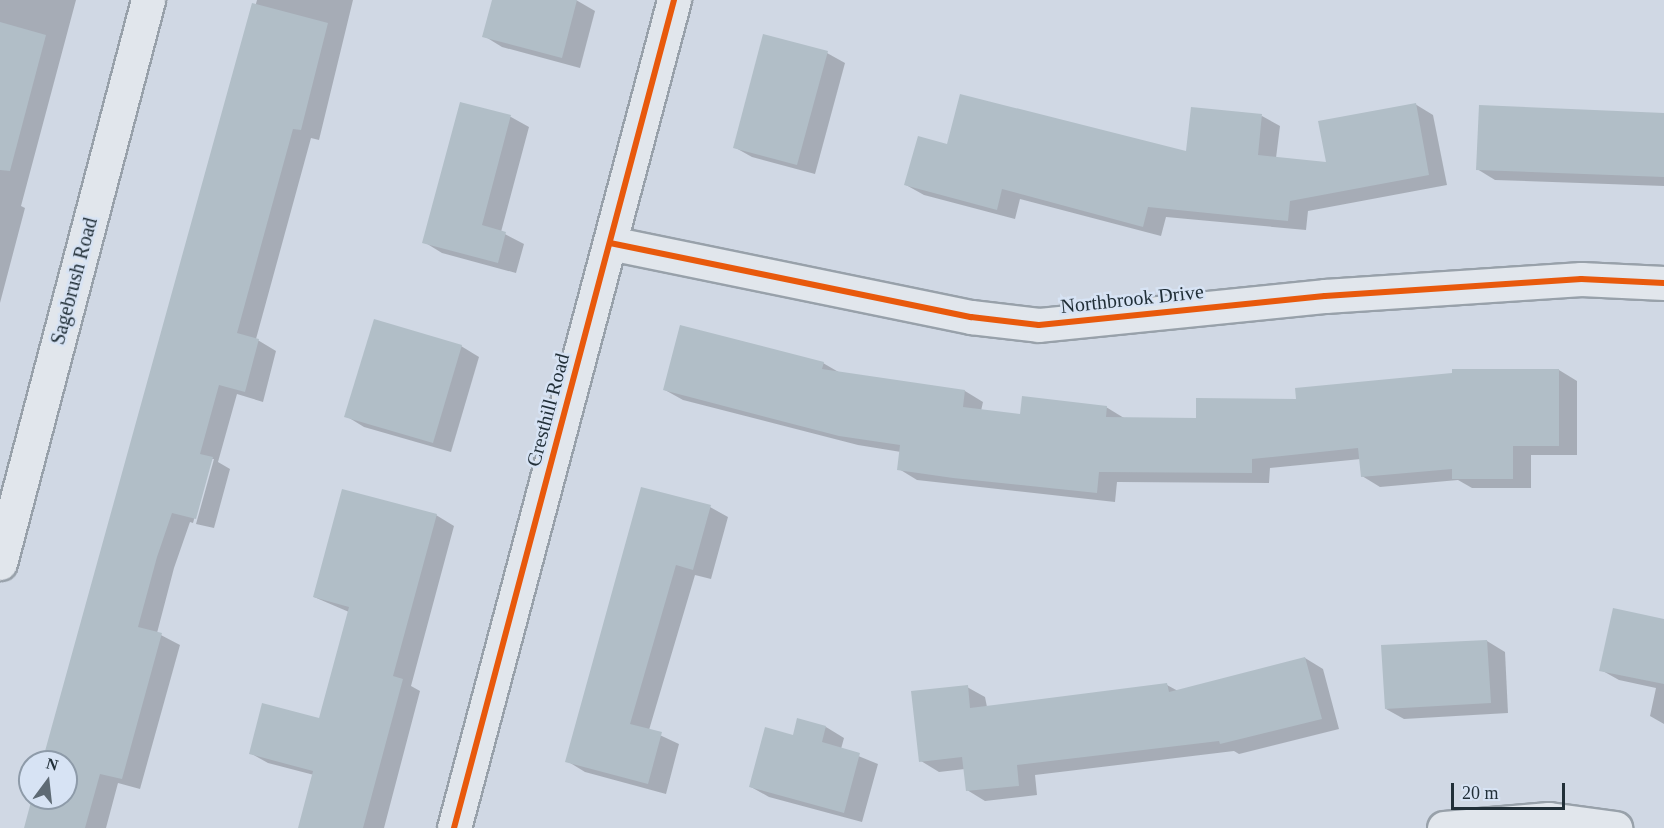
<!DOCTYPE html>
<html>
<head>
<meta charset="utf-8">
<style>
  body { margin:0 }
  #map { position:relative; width:1664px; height:828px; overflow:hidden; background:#d0d8e4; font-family:"Times New Roman",serif }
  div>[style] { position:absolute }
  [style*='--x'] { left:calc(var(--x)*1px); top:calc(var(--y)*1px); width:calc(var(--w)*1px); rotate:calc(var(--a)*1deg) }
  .shadow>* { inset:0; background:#0003 }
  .building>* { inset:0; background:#b1bec7 }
  .roads { filter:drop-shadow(2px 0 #98a1aa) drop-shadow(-2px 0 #98a1aa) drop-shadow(0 2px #98a1aa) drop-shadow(0 -2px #98a1aa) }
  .minor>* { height:33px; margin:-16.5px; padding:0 16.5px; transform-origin:16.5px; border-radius:16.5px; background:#e1e6ec }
  .cycleway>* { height:6px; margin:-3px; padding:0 3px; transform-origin:3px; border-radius:3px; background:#e8590c }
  span { translate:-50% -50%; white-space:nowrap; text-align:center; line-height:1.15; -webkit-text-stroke:5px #d7e3f4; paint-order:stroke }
  .street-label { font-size:20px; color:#212f38 }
  .north { position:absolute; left:18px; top:750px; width:60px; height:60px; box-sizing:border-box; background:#d7e3f4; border:2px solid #8e9ba9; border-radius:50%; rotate:15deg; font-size:16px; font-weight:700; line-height:24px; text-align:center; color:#212f38 }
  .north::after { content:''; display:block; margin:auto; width:21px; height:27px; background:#5e6a74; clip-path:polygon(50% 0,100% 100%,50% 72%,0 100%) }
  .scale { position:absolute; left:1451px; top:783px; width:114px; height:27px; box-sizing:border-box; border:3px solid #212f38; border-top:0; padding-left:8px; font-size:18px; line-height:21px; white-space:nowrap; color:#212f38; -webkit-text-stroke:4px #d7e3f4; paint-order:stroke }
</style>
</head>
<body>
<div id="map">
  <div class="shadow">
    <div style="clip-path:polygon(0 0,76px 0,21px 206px,25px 208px,0 303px)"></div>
    <div style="clip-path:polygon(257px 0,353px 0,319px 140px,311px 138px,256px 339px,276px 351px,263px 402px,237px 394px,218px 462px,230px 469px,214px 528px,196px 524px,214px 459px,211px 459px,193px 523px,190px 522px,174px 568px,157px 633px,180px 645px,140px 789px,118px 783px,106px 828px,26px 828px,35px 798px,66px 798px,66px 762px,45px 762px)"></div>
    <div style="clip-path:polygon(493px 0,576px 0,595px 11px,580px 68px,502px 47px,484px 36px)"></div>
    <div style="clip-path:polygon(827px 53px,845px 63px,815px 174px,752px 157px,734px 147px)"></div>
    <div style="clip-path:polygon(461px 103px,511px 117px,529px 127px,501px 232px,524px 244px,516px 273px,442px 253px,424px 242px)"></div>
    <div style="clip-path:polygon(1415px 104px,1433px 115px,1447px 185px,1308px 211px,1306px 230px,1166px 217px,1161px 236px,1020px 199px,1015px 219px,924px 195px,906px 185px,948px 146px,1188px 153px,1262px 116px,1280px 126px,1276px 158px,1328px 164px)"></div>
    <div style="clip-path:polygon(1664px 114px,1664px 186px,1495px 180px,1477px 169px)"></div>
    <div style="clip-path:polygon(461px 346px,479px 357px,451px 452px,364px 427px,346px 416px)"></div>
    <div style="clip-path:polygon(823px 363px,842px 374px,965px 391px,983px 402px,981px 411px,1022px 416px,1106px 407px,1124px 418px,1198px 419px,1297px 400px,1559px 370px,1577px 381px,1577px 455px,1531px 455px,1531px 488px,1472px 488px,1458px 480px,1380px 487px,1362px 476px,1361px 459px,1270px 468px,1269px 483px,1117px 482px,1115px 502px,917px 480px,899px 469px,901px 452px,858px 445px,683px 400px,665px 390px)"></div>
    <div style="clip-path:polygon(642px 488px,710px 507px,728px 517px,711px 579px,695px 575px,649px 730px,679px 744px,666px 794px,585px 772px,567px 761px)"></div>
    <div style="clip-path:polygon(436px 515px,454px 526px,411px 686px,420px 691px,384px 828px,300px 828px,314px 775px,268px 763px,250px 753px,320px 720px,349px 612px,314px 597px)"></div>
    <div style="clip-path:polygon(1664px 620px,1664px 724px,1650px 716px,1656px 688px,1619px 680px,1601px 670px)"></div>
    <div style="clip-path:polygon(1487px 641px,1505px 652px,1508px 713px,1404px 719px,1386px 709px)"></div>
    <div style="clip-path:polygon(1305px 658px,1323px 669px,1339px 729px,1239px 754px,1234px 751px,1035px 775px,1037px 795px,985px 801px,967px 790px,965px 769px,939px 772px,921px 761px,967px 687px,985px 697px,987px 707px,1167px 685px,1178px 691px)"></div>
    <div style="clip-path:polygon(826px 727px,844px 738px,841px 749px,878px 764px,862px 822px,769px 797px,751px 787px,794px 736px)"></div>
  </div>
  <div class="building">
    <div style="clip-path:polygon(492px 0,577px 0,562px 58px,482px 37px)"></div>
    <div style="clip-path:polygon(252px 3px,328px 23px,301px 130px,293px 129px,237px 333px,259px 339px,245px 392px,219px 385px,200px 454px,213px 457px,196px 519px,172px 513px,157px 557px,138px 627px,162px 633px,122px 779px,100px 774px,85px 828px,24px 828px,32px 798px,66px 798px,66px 762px,42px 762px)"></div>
    <div style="clip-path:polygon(0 22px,46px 35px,10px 171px,0 170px)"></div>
    <div style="clip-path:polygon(763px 34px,828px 51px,797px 165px,733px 148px)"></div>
    <div style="clip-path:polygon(960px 94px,1186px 151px,1191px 107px,1262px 114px,1258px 155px,1326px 162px,1318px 121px,1416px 103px,1429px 175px,1290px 201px,1288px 221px,1148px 207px,1143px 227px,1002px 189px,997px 210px,904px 185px,918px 136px,947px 144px)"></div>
    <div style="clip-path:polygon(460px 102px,511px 115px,482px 225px,506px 232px,498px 263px,422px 243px)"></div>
    <div style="clip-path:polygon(1479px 105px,1664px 113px,1664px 177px,1476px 170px)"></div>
    <div style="clip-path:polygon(374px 319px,462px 345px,433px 443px,344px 417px)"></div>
    <div style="clip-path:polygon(680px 325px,824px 362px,822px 369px,965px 390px,963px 407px,1020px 414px,1022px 396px,1107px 406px,1106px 417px,1196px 418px,1196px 398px,1296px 399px,1295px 388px,1452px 373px,1452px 369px,1559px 369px,1559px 446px,1513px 446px,1513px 479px,1452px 479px,1452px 469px,1361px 477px,1358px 448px,1252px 459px,1252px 473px,1099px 472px,1097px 493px,953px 478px,897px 470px,900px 445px,839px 436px,663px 390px)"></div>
    <div style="clip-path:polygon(641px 487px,711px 505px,693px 570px,676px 565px,630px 724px,662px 732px,648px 784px,565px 762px)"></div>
    <div style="clip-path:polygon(342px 489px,437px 514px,393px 676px,403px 679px,363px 828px,298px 828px,313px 771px,249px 754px,262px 703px,319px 718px,349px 607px,313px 597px)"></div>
    <div style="clip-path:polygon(1613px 608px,1664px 619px,1664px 684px,1599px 671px)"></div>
    <div style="clip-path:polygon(1487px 640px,1491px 703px,1385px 709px,1381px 645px)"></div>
    <div style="clip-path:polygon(1305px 657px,1322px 719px,1220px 744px,1219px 741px,1017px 765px,1019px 786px,966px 791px,962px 757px,919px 762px,911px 691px,968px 685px,970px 708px,1167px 683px,1169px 692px)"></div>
    <div style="clip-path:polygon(797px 718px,826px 726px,822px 742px,860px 753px,844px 813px,749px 787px,765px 727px,793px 735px)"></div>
  </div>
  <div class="roads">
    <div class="minor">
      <div style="--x:610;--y:243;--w:369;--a:11.6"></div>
      <div style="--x:971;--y:317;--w:68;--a:6.7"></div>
      <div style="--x:1039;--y:325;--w:287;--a:-5.8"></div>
      <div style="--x:1325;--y:296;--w:257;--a:-3.8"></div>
      <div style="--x:1581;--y:279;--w:83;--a:2.8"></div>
      <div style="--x:0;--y:563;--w:582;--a:-75.27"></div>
      <div style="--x:454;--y:828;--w:857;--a:-75.12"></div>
      <div style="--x:1444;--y:828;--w:105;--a:-4.9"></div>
      <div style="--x:1549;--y:819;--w:67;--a:7.8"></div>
    </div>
  </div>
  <div class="cycleway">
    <div style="--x:610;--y:243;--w:369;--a:11.6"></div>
    <div style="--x:971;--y:317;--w:68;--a:6.7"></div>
    <div style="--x:1039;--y:325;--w:287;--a:-5.8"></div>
    <div style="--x:1325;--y:296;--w:257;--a:-3.8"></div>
    <div style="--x:1581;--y:279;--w:83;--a:2.8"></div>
    <div style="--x:454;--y:828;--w:857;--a:-75.12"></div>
  </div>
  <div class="street-label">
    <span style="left:74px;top:281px;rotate:-75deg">Sagebrush Road</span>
    <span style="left:1132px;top:299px;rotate:-6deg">Northbrook Drive</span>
    <span style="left:548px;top:410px;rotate:-75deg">Cresthill Road</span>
  </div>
  <div class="north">N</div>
  <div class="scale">20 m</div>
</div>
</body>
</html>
